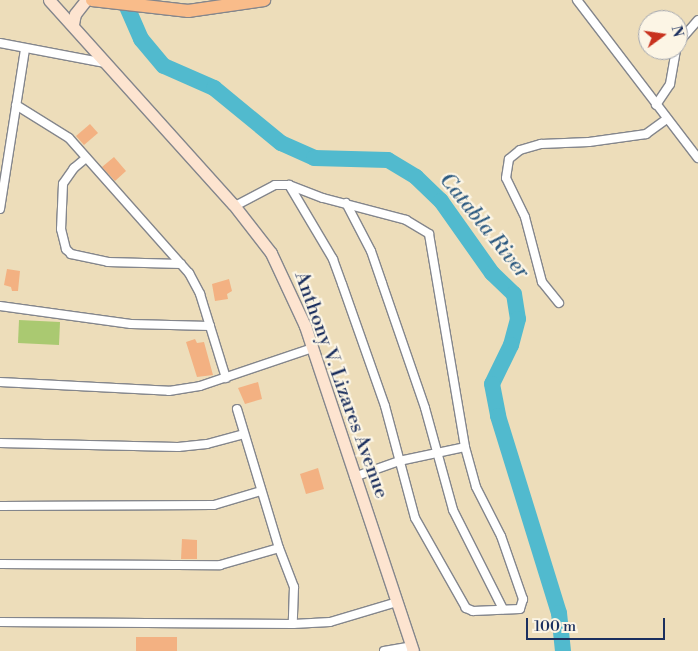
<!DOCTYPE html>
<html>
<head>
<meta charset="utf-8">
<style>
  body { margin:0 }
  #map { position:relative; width:698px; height:651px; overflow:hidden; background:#edddba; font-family:"Libre Bodoni",serif }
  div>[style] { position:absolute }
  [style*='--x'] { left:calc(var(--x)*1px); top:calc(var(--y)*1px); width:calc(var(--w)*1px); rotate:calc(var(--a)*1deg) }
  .green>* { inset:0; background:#aac971 }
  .river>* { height:16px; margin:-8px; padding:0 8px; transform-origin:8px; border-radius:8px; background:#51bace }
  .building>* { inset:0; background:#f3b182 }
  .roads { filter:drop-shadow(1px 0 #84868c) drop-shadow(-1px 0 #84868c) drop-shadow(0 1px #84868c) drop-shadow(0 -1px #84868c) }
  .street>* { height:8px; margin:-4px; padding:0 4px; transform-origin:4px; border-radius:4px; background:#fff }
  .secondary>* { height:11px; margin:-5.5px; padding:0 5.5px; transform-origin:5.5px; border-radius:5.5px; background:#fde4d0 }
  .primary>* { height:12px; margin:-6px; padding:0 6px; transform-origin:6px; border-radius:6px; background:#f9bc8a }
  span { translate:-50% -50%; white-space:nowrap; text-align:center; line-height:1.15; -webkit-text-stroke:4.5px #fcf5e5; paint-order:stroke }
  .street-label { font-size:20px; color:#1b2f5e }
  .water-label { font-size:21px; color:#2b5980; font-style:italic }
  .north { position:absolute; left:638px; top:10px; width:50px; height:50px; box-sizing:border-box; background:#fcf5e5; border:1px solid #a2a6af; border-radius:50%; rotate:76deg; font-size:14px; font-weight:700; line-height:20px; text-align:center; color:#1b2f5e }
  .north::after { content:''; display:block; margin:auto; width:18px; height:22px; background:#c8321e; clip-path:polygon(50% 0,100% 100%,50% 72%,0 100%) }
  .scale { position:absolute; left:526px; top:618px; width:139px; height:22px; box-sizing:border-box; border:2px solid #1b2f5e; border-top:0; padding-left:6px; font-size:15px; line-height:18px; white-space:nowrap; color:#1b2f5e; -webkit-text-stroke:4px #fcf5e5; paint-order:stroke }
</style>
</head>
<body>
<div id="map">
  <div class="green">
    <div style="clip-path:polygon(19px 320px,60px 322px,59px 345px,18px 343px)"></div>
  </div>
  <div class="river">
    <div style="--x:124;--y:0;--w:43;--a:66.4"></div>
    <div style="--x:141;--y:39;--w:35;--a:50"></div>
    <div style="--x:164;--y:66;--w:55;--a:23.7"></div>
    <div style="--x:214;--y:88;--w:87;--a:39.4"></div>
    <div style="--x:281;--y:143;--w:36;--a:24"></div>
    <div style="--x:314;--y:158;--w:74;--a:1.5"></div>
    <div style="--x:388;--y:160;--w:33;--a:31"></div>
    <div style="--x:416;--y:177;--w:35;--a:44"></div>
    <div style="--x:441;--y:201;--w:88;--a:54.7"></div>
    <div style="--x:492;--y:273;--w:30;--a:44"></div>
    <div style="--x:514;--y:294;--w:25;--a:81"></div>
    <div style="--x:518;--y:319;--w:27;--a:105"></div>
    <div style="--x:511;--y:345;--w:43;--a:116"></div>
    <div style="--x:492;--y:384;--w:33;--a:79"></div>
    <div style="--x:498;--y:416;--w:206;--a:72.8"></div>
    <div style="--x:559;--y:613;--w:38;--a:84"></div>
  </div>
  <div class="building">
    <div style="clip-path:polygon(90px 124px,98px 133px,84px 145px,76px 136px)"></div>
    <div style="clip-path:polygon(114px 157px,126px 171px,115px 181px,102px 167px)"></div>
    <div style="clip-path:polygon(7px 269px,20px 271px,18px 291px,12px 291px,11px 287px,4px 285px)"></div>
    <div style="clip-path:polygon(229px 279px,232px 291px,227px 294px,228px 299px,215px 301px,212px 284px)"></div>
    <div style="clip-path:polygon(195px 339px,197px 343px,204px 342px,213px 375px,197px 377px,186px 342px)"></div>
    <div style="clip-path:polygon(258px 382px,262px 399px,245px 404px,238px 388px)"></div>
    <div style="clip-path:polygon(318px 468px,324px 489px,306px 494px,300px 474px)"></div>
    <div style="clip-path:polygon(182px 539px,197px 540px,197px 559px,181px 559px)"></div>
    <div style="clip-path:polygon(136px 637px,177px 637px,177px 651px,136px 651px)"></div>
  </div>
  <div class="roads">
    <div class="street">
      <div style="--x:577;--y:0;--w:199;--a:52.6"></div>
      <div style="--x:0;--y:43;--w:107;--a:10.8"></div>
      <div style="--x:678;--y:43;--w:30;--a:-49"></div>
      <div style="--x:16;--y:105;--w:62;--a:31.9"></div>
      <div style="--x:69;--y:138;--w:181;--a:48.4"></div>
      <div style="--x:189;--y:273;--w:24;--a:62"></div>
      <div style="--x:200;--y:294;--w:88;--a:72.8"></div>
      <div style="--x:656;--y:105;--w:25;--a:-56"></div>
      <div style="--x:670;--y:84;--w:35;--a:-80"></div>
      <div style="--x:86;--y:158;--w:16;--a:140"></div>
      <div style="--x:74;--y:168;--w:19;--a:125"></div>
      <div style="--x:63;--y:184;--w:45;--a:92.5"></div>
      <div style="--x:61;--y:229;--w:21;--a:76"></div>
      <div style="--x:66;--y:249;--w:7;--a:45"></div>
      <div style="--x:71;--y:254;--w:38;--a:12"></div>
      <div style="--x:108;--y:262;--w:73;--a:1.6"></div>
      <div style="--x:346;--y:203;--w:54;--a:62.5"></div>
      <div style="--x:371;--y:251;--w:34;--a:71"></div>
      <div style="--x:382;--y:283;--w:132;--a:71"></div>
      <div style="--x:425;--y:408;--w:106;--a:74.6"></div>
      <div style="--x:453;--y:510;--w:111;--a:63.2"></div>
      <div style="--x:235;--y:206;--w:45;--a:-27.7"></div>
      <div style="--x:275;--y:185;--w:14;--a:0"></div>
      <div style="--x:289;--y:185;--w:36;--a:21"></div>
      <div style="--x:323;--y:198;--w:86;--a:14.8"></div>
      <div style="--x:406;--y:220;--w:27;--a:31"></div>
      <div style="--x:429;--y:234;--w:216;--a:80.4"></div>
      <div style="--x:465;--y:447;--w:41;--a:74.6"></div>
      <div style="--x:476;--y:487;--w:55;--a:63"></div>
      <div style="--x:501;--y:536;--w:67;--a:70.8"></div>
      <div style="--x:523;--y:599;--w:10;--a:107"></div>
      <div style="--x:520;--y:609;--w:47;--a:177.6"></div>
      <div style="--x:473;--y:611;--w:8;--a:-157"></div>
      <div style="--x:466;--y:608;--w:103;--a:-119.5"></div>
      <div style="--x:415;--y:518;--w:116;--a:-105"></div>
      <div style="--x:385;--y:406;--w:129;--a:-109.4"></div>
      <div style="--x:342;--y:284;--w:27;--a:-110"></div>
      <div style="--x:333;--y:259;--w:86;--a:-120.7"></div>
      <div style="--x:0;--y:209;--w:162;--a:-81.1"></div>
      <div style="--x:559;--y:303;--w:27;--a:-129"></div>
      <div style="--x:542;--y:282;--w:67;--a:-104.7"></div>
      <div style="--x:525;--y:217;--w:43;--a:-116"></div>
      <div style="--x:506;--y:178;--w:19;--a:-81"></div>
      <div style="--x:509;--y:159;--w:14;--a:-39"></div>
      <div style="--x:520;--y:150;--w:22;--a:-16"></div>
      <div style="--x:541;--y:144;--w:48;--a:-2.4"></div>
      <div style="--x:589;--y:142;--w:58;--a:-8"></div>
      <div style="--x:646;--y:134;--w:26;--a:-36"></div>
      <div style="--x:0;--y:306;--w:132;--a:7.8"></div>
      <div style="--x:131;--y:324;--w:79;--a:1.5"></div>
      <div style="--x:0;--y:382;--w:169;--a:3"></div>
      <div style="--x:169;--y:391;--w:31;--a:-9"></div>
      <div style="--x:200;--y:386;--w:118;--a:-18.7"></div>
      <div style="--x:237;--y:409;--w:145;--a:73.2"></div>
      <div style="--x:279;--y:548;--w:42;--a:69"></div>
      <div style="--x:294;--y:587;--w:37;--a:92"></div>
      <div style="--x:0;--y:443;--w:178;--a:1.3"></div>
      <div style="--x:178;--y:447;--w:29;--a:-6"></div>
      <div style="--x:207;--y:444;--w:38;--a:-15"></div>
      <div style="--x:354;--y:477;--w:48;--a:-19.6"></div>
      <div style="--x:399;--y:461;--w:67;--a:-12"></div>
      <div style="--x:0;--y:506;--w:214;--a:-0.3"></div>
      <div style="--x:214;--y:505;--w:49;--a:-16.6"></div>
      <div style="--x:0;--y:564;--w:220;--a:0.3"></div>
      <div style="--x:220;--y:565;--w:61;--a:-16.1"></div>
      <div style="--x:0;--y:622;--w:293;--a:0.4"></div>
      <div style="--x:293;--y:624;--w:37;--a:-3"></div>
      <div style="--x:330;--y:622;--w:70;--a:-16.6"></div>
      <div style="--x:384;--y:651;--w:28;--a:-10"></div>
    </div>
    <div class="secondary">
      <div style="--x:49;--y:0;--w:275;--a:48"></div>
      <div style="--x:233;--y:204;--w:62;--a:52.2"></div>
      <div style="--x:271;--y:253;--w:81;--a:65"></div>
      <div style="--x:305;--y:326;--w:342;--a:71.6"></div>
      <div style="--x:73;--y:24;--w:10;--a:-79"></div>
      <div style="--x:75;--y:14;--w:18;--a:-52"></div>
    </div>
    <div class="primary">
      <div style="--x:92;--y:0;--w:97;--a:6.5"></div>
      <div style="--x:188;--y:11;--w:77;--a:-8.2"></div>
    </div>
  </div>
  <div class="street-label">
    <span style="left:341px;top:385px;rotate:70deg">Anthony V. Lizares Avenue</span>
  </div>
  <div class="water-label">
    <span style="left:484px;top:226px;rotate:51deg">Catabla River</span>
  </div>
  <div class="north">N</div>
  <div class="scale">100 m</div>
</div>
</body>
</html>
